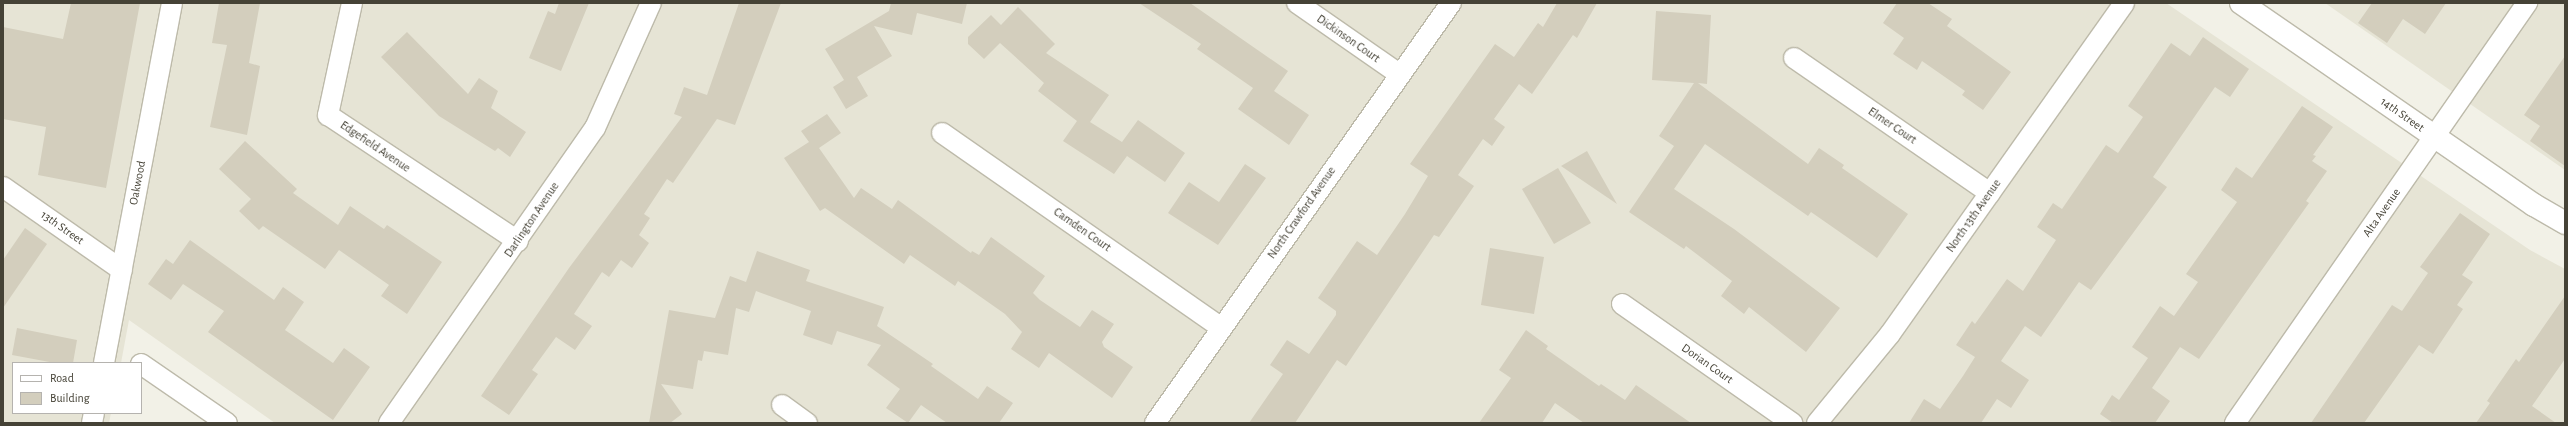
<!DOCTYPE html>
<html>
<head>
<meta charset="utf-8">
<style>
  body { margin:0 }
  #map { position:relative; width:2568px; height:426px; overflow:hidden; background:#f2f1e7; font-family:"Alegreya Sans",sans-serif }
  div>[style] { position:absolute }
  [style*='--x'] { left:calc(var(--x)*1px); top:calc(var(--y)*1px); width:calc(var(--w)*1px); rotate:calc(var(--a)*1deg) }
  .residential>* { inset:0; background:#e6e4d5 }
  .building>* { inset:0; background:#d3cebd }
  .roads { filter:drop-shadow(1px 0 #bdbaaa) drop-shadow(-1px 0 #bdbaaa) drop-shadow(0 1px #bdbaaa) drop-shadow(0 -1px #bdbaaa) }
  .minor>* { height:20px; margin:-10px; padding:0 10px; transform-origin:10px; border-radius:10px; background:#fff }
  .tertiary>* { height:22px; margin:-11px; padding:0 11px; transform-origin:11px; border-radius:11px; background:#fff }
  span { translate:-50% -50%; white-space:nowrap; text-align:center; line-height:1.15; -webkit-text-stroke:3px #fff; paint-order:stroke }
  .street-label { font-size:12px; color:#454236 }
  .frame { position:absolute; inset:0; border:4px solid #454236; pointer-events:none }
  .legend { position:absolute; left:12px; top:362px; width:130px; height:52px; box-sizing:border-box; background:#fff; border:1px solid #b5b3af; margin:0; padding:5px 7px; list-style:none; font-size:12px; color:#454236 }
  .legend li { display:flex; align-items:center; gap:8px; height:20px }
  .legend b { width:20px; border:1px solid #b5b3af }
</style>
</head>
<body>
<div id="map">
  <div class="residential">
    <div style="clip-path:polygon(3px 3px,2166px 3px,2530px 250px,2565px 269px,2565px 423px,275px 423px,129px 320px,121px 363px,13px 363px,13px 413px,111px 413px,109px 423px,3px 423px)"></div>
    <div style="clip-path:polygon(2325px 3px,2565px 3px,2565px 170px)"></div>
  </div>
  <div class="building">
    <div style="clip-path:polygon(71px 3px,140px 3px,106px 188px,38px 175px,46px 127px,3px 119px,3px 27px,63px 39px)"></div>
    <div style="clip-path:polygon(219px 3px,260px 3px,249px 63px,260px 66px,247px 135px,210px 127px,227px 45px,212px 43px)"></div>
    <div style="clip-path:polygon(559px 3px,589px 3px,561px 71px,529px 58px,548px 11px,555px 14px)"></div>
    <div style="clip-path:polygon(739px 3px,781px 3px,735px 125px,717px 119px,673px 183px,667px 179px,644px 214px,650px 218px,639px 235px,649px 243px,632px 268px,621px 260px,609px 277px,602px 272px,574px 314px,592px 326px,575px 350px,556px 337px,532px 370px,538px 374px,509px 415px,481px 396px,569px 268px,682px 117px,674px 114px,684px 87px,707px 95px)"></div>
    <div style="clip-path:polygon(891px 3px,967px 3px,962px 24px,917px 13px,912px 35px,874px 26px,892px 56px,857px 77px,868px 96px,846px 109px,833px 87px,844px 80px,825px 49px,889px 11px)"></div>
    <div style="clip-path:polygon(1139px 3px,1190px 3px,1288px 71px,1274px 91px,1309px 115px,1289px 145px,1238px 109px,1253px 88px,1197px 49px,1201px 44px)"></div>
    <div style="clip-path:polygon(1557px 3px,1597px 3px,1577px 38px,1573px 35px,1532px 94px,1519px 84px,1494px 119px,1505px 127px,1492px 146px,1483px 139px,1458px 175px,1474px 186px,1439px 237px,1434px 235px,1346px 366px,1337px 360px,1295px 423px,1249px 423px,1283px 374px,1270px 365px,1287px 340px,1309px 354px,1336px 315px,1336px 311px,1318px 298px,1357px 241px,1377px 255px,1405px 214px,1428px 176px,1410px 164px,1495px 44px,1514px 57px,1538px 23px,1543px 27px)"></div>
    <div style="clip-path:polygon(1897px 3px,1928px 3px,1952px 19px,1947px 26px,2011px 72px,1983px 110px,1962px 95px,1965px 91px,1922px 61px,1917px 70px,1893px 54px,1904px 38px,1883px 23px)"></div>
    <div style="clip-path:polygon(2372px 3px,2446px 3px,2425px 34px,2403px 19px,2387px 43px,2358px 23px)"></div>
    <div style="clip-path:polygon(1018px 7px,1055px 44px,1046px 53px,1109px 95px,1090px 122px,1122px 142px,1138px 120px,1185px 153px,1165px 182px,1127px 156px,1114px 174px,1063px 141px,1077px 121px,1038px 91px,1044px 83px,1000px 43px,984px 59px,968px 44px,968px 37px,991px 15px,1001px 25px)"></div>
    <div style="clip-path:polygon(1656px 11px,1711px 15px,1707px 84px,1698px 83px,1808px 164px,1819px 148px,1844px 165px,1842px 168px,1908px 214px,1877px 258px,1811px 212px,1808px 216px,1705px 144px,1674px 189px,1734px 229px,1840px 308px,1806px 352px,1749px 307px,1744px 314px,1721px 296px,1732px 281px,1686px 246px,1684px 249px,1629px 212px,1674px 146px,1659px 136px,1694px 83px,1652px 80px)"></div>
    <div style="clip-path:polygon(407px 32px,468px 94px,479px 78px,498px 91px,491px 108px,526px 132px,510px 157px,498px 148px,495px 151px,439px 116px,381px 57px)"></div>
    <div style="clip-path:polygon(2203px 37px,2249px 69px,2230px 97px,2215px 87px,2153px 177px,2167px 187px,2091px 290px,2079px 282px,2041px 337px,2025px 326px,2001px 361px,2029px 380px,2011px 408px,1997px 399px,1981px 423px,1909px 423px,1924px 399px,1940px 409px,1963px 376px,1975px 357px,1956px 345px,1972px 321px,1975px 324px,2007px 279px,2023px 291px,2056px 240px,2037px 227px,2053px 203px,2062px 209px,2106px 145px,2118px 153px,2143px 117px,2128px 106px,2171px 43px,2190px 56px)"></div>
    <div style="clip-path:polygon(2565px 56px,2565px 166px,2530px 141px,2540px 126px,2524px 115px)"></div>
    <div style="clip-path:polygon(2302px 106px,2333px 127px,2313px 155px,2316px 156px,2312px 161px,2327px 171px,2306px 201px,2309px 203px,2199px 359px,2180px 347px,2152px 388px,2170px 401px,2155px 423px,2113px 423px,2100px 414px,2112px 395px,2119px 400px,2148px 358px,2132px 347px,2160px 306px,2174px 316px,2198px 282px,2186px 274px,2237px 202px,2221px 190px,2236px 167px,2252px 178px)"></div>
    <div style="clip-path:polygon(827px 114px,841px 133px,819px 148px,854px 198px,861px 188px,892px 209px,898px 200px,971px 253px,972px 251px,979px 255px,991px 237px,1045px 276px,1033px 293px,1040px 300px,1080px 327px,1092px 310px,1114px 324px,1102px 342px,1104px 347px,1133px 367px,1112px 398px,1049px 353px,1039px 368px,1011px 349px,1022px 332px,1005px 314px,958px 281px,955px 286px,910px 255px,904px 264px,825px 208px,820px 211px,784px 158px,809px 142px,801px 131px)"></div>
    <div style="clip-path:polygon(245px 141px,297px 189px,293px 193px,338px 225px,350px 206px,384px 229px,387px 225px,442px 262px,407px 314px,381px 296px,389px 285px,339px 250px,325px 269px,263px 226px,259px 230px,239px 211px,251px 199px,219px 169px)"></div>
    <div style="clip-path:polygon(1587px 151px,1617px 204px,1561px 166px)"></div>
    <div style="clip-path:polygon(1245px 164px,1266px 178px,1218px 245px,1168px 213px,1189px 182px,1219px 202px)"></div>
    <div style="clip-path:polygon(1558px 168px,1591px 223px,1554px 244px,1522px 189px)"></div>
    <div style="clip-path:polygon(2460px 213px,2490px 234px,2462px 275px,2473px 282px,2457px 305px,2463px 309px,2433px 354px,2419px 345px,2364px 423px,2311px 423px,2392px 305px,2402px 311px,2428px 273px,2420px 267px)"></div>
    <div style="clip-path:polygon(25px 228px,47px 244px,3px 308px,3px 260px)"></div>
    <div style="clip-path:polygon(190px 240px,274px 300px,283px 287px,304px 302px,285px 330px,333px 363px,344px 348px,370px 367px,333px 420px,208px 332px,224px 311px,183px 284px,171px 300px,148px 284px,166px 259px,173px 264px)"></div>
    <div style="clip-path:polygon(1490px 248px,1544px 257px,1534px 314px,1481px 305px)"></div>
    <div style="clip-path:polygon(757px 251px,810px 270px,806px 281px,884px 307px,877px 326px,933px 364px,931px 366px,978px 399px,987px 386px,1013px 403px,999px 423px,947px 423px,921px 405px,908px 423px,886px 408px,900px 389px,867px 365px,881px 345px,837px 331px,832px 345px,803px 335px,811px 311px,756px 291px,749px 312px,736px 308px,728px 355px,704px 351px,702px 361px,698px 360px,693px 389px,661px 384px,682px 414px,670px 423px,649px 423px,669px 310px,715px 318px,730px 276px,746px 282px)"></div>
    <div style="clip-path:polygon(2565px 296px,2565px 359px,2532px 406px,2556px 423px,2476px 423px,2490px 403px,2487px 401px,2516px 359px,2519px 362px)"></div>
    <div style="clip-path:polygon(17px 328px,77px 340px,73px 363px,55px 363px,12px 355px)"></div>
    <div style="clip-path:polygon(1526px 330px,1548px 346px,1546px 349px,1599px 386px,1601px 384px,1625px 400px,1636px 385px,1691px 423px,1584px 423px,1555px 403px,1542px 423px,1479px 423px,1511px 378px,1499px 370px)"></div>
  </div>
  <div class="roads">
    <div class="minor">
      <div style="--x:352;--y:3;--w:115;--a:102.1"></div>
      <div style="--x:328;--y:115;--w:228;--a:33.6"></div>
      <div style="--x:1297;--y:3;--w:124;--a:34.8"></div>
      <div style="--x:1794;--y:58;--w:238;--a:34.6"></div>
      <div style="--x:942;--y:133;--w:341;--a:34.9"></div>
      <div style="--x:3;--y:187;--w:145;--a:34.9"></div>
      <div style="--x:1622;--y:304;--w:208;--a:35"></div>
      <div style="--x:104;--y:363;--w:366;--a:-79.3"></div>
      <div style="--x:141;--y:364;--w:104;--a:34.5"></div>
      <div style="--x:782;--y:405;--w:31;--a:36"></div>
      <div style="--x:92;--y:423;--w:10;--a:-79"></div>
      <div style="--x:389;--y:423;--w:360;--a:-55.1"></div>
      <div style="--x:595;--y:128;--w:137;--a:-65.9"></div>
      <div style="--x:1155;--y:423;--w:514;--a:-54.83"></div>
      <div style="--x:1817;--y:423;--w:115;--a:-50.6"></div>
      <div style="--x:1890;--y:334;--w:405;--a:-54.7"></div>
      <div style="--x:2235;--y:423;--w:512;--a:-55.19"></div>
    </div>
    <div class="tertiary">
      <div style="--x:2241;--y:3;--w:356;--a:34.6"></div>
      <div style="--x:2534;--y:205;--w:36;--a:30"></div>
    </div>
  </div>
  <div class="street-label">
    <span style="left:1348px;top:39px;rotate:35deg">Dickinson Court</span>
    <span style="left:2402px;top:115px;rotate:35deg">14th Street</span>
    <span style="left:1892px;top:126px;rotate:34deg">Elmer Court</span>
    <span style="left:375px;top:147px;rotate:34deg">Edgefield Avenue</span>
    <span style="left:138px;top:183px;rotate:-79deg">Oakwood</span>
    <span style="left:1302px;top:213px;rotate:-55deg">North Crawford Avenue</span>
    <span style="left:2382px;top:213px;rotate:-55deg">Alta Avenue</span>
    <span style="left:1974px;top:216px;rotate:-55deg">North 13th Avenue</span>
    <span style="left:532px;top:220px;rotate:-56deg">Darlington Avenue</span>
    <span style="left:62px;top:228px;rotate:35deg">13th Street</span>
    <span style="left:1082px;top:230px;rotate:35deg">Camden Court</span>
    <span style="left:1707px;top:364px;rotate:35deg">Dorian Court</span>
  </div>
  <div class="frame"></div>
  <ul class="legend">
  <li><b style="height:5px;background:#fff"></b>Road</li>
  <li><b style="height:11px;background:#d3cebd"></b>Building</li>
  </ul>
</div>
</body>
</html>
